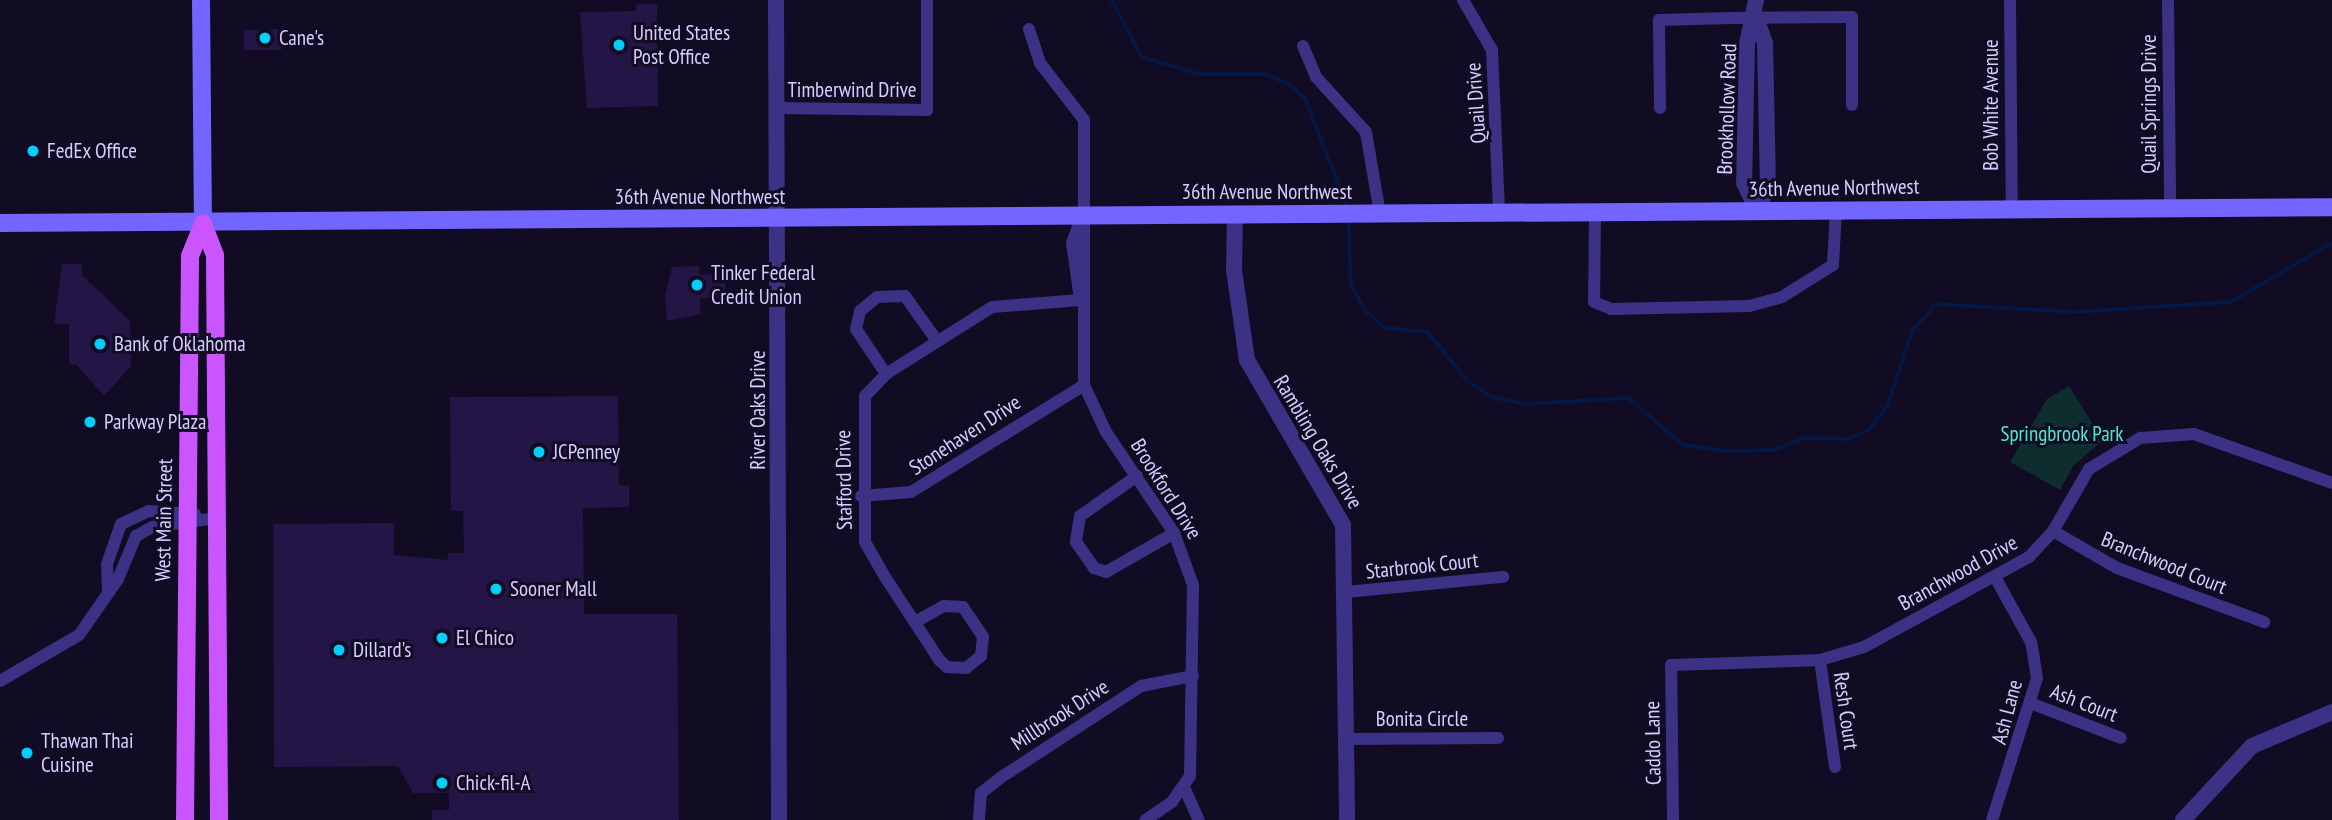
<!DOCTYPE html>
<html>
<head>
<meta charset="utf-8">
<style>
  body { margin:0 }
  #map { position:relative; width:2332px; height:820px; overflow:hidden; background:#110c23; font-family:"PT Sans Narrow",sans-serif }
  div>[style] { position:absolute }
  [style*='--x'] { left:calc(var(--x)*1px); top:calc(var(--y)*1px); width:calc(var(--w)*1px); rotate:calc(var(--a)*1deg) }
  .green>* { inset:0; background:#0e2d2e }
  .stream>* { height:3.5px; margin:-1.75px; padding:0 1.75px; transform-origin:1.75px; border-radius:1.75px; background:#051843 }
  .building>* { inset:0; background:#231646 }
  .minor>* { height:12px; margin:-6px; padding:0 6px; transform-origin:6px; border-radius:6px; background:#3b3286 }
  .tertiary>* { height:16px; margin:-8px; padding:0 8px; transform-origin:8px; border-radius:8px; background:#3b3286 }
  .secondary>* { height:18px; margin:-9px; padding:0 9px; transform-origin:9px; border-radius:9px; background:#7365ff }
  .primary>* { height:18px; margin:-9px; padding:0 9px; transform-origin:9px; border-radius:9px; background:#ca55ff }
  .dots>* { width:19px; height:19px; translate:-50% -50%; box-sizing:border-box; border:4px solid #110c23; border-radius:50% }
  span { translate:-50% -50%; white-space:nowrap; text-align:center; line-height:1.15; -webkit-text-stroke:6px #110c23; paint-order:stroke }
  .poi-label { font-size:21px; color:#d7ceff }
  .left { translate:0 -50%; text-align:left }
  .street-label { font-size:21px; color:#d7ceff }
  .park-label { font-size:21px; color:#4fe9cd }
</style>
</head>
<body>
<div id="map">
  <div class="green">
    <div style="clip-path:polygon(2069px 386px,2103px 440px,2073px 466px,2060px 490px,2010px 462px,2047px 399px)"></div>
  </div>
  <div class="stream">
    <div style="--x:1112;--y:0;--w:64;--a:62.2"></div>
    <div style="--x:1142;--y:57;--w:59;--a:16.6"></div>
    <div style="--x:1199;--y:74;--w:66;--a:0"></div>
    <div style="--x:1265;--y:74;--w:28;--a:23"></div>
    <div style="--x:1291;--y:85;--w:19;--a:43"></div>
    <div style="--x:1305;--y:98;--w:119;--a:68.4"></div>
    <div style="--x:1349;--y:220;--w:63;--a:88.2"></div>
    <div style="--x:1351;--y:283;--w:30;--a:63"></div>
    <div style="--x:1365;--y:310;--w:27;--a:42"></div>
    <div style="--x:1385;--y:328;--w:43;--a:5.3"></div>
    <div style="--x:1428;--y:332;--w:63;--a:50.8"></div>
    <div style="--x:1468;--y:381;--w:29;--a:34"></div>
    <div style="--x:1492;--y:397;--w:35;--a:12"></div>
    <div style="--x:1526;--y:404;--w:103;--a:-3.3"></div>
    <div style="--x:1629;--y:398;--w:72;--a:41"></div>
    <div style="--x:1683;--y:445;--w:45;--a:7.6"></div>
    <div style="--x:1728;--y:451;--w:46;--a:-1.2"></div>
    <div style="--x:1774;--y:450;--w:32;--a:-22"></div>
    <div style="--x:1804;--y:438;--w:45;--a:1.3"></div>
    <div style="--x:1849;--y:439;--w:23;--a:-25"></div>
    <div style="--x:1870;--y:429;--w:30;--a:-53"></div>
    <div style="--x:1888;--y:405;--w:78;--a:-72"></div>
    <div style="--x:1912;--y:331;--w:36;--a:-48"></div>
    <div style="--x:1936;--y:304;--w:138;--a:3.3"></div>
    <div style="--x:2074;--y:312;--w:157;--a:-3.6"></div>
    <div style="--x:2231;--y:302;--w:117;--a:-30.3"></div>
  </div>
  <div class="building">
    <div style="clip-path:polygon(637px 4px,657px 4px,658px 106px,587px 108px,580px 12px,635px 11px)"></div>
    <div style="clip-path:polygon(286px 29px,281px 50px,244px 50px,244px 30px)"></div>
    <div style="clip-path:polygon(62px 264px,82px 264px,82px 275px,130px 321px,131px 366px,104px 396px,76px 364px,69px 364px,69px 324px,54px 324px)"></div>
    <div style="clip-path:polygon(699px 266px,699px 275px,725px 274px,726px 298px,700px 298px,700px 314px,667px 321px,665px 296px,672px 267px)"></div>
    <div style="clip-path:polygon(618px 396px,619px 485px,629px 485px,629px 507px,583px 508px,584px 614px,677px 614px,679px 820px,432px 820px,432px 810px,449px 810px,449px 793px,413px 793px,398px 766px,274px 767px,273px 524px,394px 523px,394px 555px,448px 560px,448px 553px,464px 553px,463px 511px,451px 511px,450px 397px)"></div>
  </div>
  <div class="minor">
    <div style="--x:1463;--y:0;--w:58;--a:59.9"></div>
    <div style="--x:1492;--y:50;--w:162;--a:87.5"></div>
    <div style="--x:2010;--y:0;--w:209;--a:89.5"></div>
    <div style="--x:2168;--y:0;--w:208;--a:89.4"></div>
    <div style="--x:1029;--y:29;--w:36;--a:72"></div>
    <div style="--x:1040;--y:63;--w:72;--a:52.3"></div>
    <div style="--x:1084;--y:120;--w:265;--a:90"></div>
    <div style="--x:1084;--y:385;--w:52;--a:64.9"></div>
    <div style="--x:1106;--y:432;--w:122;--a:56"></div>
    <div style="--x:1174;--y:533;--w:55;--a:69.9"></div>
    <div style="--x:1193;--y:585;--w:191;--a:90.9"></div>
    <div style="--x:1190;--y:776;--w:32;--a:125"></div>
    <div style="--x:1172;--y:802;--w:32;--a:146"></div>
    <div style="--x:1303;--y:46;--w:34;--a:67"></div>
    <div style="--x:1316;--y:77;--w:74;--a:47.7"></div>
    <div style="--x:1366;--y:132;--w:83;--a:80.3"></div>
    <div style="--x:776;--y:108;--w:151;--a:0.8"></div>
    <div style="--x:927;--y:110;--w:110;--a:-90"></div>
    <div style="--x:1660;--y:108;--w:88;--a:-90.7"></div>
    <div style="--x:1659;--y:20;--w:72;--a:-1.6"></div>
    <div style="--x:1731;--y:18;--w:121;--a:-0.5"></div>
    <div style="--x:1852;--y:17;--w:88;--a:90"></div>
    <div style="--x:1595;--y:212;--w:90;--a:90.6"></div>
    <div style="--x:1594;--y:302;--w:18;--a:22"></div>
    <div style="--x:1611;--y:309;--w:138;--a:-1.2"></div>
    <div style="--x:1749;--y:306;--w:34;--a:-15"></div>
    <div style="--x:1782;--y:297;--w:60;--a:-32.1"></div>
    <div style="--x:1833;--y:265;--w:55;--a:-86.9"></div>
    <div style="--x:1080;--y:299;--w:57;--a:-98.1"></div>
    <div style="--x:1072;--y:243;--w:30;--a:-70"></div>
    <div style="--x:886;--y:374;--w:54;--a:-123.7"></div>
    <div style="--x:856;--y:329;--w:18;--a:-77"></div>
    <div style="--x:860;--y:311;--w:22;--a:-39"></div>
    <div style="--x:877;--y:297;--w:28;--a:-2"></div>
    <div style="--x:905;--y:296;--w:55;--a:54.6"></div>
    <div style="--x:1137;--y:476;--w:70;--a:144.9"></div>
    <div style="--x:1080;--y:516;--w:26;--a:99"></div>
    <div style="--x:1076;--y:542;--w:32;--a:55"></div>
    <div style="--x:1094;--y:568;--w:13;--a:18"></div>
    <div style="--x:1106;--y:572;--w:78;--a:-29.8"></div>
    <div style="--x:861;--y:496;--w:50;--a:-4.6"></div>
    <div style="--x:911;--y:492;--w:203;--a:-31.7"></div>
    <div style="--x:2053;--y:531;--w:74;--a:30"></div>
    <div style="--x:2117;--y:568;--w:157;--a:20.2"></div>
    <div style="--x:108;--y:591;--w:27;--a:-92"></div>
    <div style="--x:107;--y:564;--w:42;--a:-70.7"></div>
    <div style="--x:121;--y:524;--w:31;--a:-25"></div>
    <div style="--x:149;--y:511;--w:46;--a:3.7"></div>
    <div style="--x:1346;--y:592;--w:158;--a:-5.5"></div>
    <div style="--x:915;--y:622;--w:33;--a:-29"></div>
    <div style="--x:944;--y:606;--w:19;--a:3"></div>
    <div style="--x:963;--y:607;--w:36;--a:56"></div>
    <div style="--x:983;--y:637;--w:19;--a:96"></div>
    <div style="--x:981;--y:656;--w:19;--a:141"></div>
    <div style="--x:966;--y:668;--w:19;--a:-177"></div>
    <div style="--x:947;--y:667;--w:9;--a:-139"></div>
    <div style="--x:940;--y:661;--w:100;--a:-123.2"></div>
    <div style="--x:885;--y:577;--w:40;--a:-119.7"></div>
    <div style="--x:865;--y:542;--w:146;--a:-90"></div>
    <div style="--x:865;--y:396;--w:30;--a:-46"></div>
    <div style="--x:886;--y:374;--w:125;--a:-32.3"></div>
    <div style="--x:992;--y:307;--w:88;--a:-4.5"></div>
    <div style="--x:1820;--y:660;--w:108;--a:82"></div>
    <div style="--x:0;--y:681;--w:91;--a:-30.2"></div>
    <div style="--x:79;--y:635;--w:68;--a:-55.1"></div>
    <div style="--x:118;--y:579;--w:47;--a:-67.3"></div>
    <div style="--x:136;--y:536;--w:18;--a:-29"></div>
    <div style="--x:152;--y:527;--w:65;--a:-8"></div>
    <div style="--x:2033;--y:704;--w:94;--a:21.1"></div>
    <div style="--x:1346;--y:739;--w:152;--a:-0.4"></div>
    <div style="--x:1184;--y:787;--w:36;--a:66"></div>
    <div style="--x:979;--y:820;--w:27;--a:-86"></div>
    <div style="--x:981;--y:793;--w:24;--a:-38"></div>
    <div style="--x:1000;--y:778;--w:168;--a:-33.1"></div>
    <div style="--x:1141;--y:686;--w:53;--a:-10.9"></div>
    <div style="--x:1673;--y:820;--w:155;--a:-90.7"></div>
    <div style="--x:1671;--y:665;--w:149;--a:-1.9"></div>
    <div style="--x:1820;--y:660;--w:46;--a:-16.5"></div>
    <div style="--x:1864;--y:647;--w:188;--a:-28.6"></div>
    <div style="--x:2029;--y:557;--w:35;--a:-47"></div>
    <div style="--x:2053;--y:531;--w:72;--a:-59.9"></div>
    <div style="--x:2089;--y:469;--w:60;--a:-31.3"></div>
    <div style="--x:2140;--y:438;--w:54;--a:-4.2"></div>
    <div style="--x:2194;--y:434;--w:146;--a:19.5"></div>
    <div style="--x:1992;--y:820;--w:149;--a:-72.4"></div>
    <div style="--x:2037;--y:678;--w:36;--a:-99"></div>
    <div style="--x:2031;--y:642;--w:74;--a:-119"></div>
  </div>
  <div class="tertiary">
    <div style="--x:776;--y:0;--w:820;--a:89.79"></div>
    <div style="--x:1756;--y:0;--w:45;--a:101.6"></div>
    <div style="--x:1747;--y:44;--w:139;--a:91.2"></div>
    <div style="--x:1744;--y:183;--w:32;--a:64"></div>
    <div style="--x:1756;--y:18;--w:27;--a:70"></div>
    <div style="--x:1765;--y:43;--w:140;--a:88.8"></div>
    <div style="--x:1768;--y:183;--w:31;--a:109"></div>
    <div style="--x:1235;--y:214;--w:56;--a:91"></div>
    <div style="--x:1234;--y:270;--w:91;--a:81.8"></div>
    <div style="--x:1247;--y:360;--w:191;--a:59.8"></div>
    <div style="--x:1343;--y:525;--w:295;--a:89.2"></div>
    <div style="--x:2183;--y:820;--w:101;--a:-47"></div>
    <div style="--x:2252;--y:746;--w:87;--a:-23"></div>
  </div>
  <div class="secondary">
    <div style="--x:201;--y:0;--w:224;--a:89.5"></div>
    <div style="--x:0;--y:223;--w:2332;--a:-0.39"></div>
  </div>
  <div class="primary">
    <div style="--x:203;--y:224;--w:33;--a:69"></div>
    <div style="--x:215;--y:255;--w:565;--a:89.59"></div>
    <div style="--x:185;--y:820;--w:564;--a:-89.49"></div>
    <div style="--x:190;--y:256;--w:35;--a:-68"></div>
  </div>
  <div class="dots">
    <div style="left:265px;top:38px;background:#00d0f9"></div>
    <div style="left:619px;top:45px;background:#00d0f9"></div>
    <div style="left:33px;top:151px;background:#00d0f9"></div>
    <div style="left:697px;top:285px;background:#00d0f9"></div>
    <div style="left:100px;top:344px;background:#00d0f9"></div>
    <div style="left:90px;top:422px;background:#00d0f9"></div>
    <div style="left:539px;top:452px;background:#00d0f9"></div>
    <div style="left:496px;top:589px;background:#00d0f9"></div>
    <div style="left:442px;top:638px;background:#00d0f9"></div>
    <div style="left:339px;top:650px;background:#00d0f9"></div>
    <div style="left:27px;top:753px;background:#00d0f9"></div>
    <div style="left:442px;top:783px;background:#00d0f9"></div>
  </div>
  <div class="poi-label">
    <span class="left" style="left:633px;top:45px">United States<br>Post Office</span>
    <span class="left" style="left:279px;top:38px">Cane's</span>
    <span class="left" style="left:47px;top:151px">FedEx Office</span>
    <span class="left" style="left:711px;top:285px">Tinker Federal<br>Credit Union</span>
    <span class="left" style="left:114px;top:344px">Bank of Oklahoma</span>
    <span class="left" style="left:104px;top:422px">Parkway Plaza</span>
    <span class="left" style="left:553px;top:452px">JCPenney</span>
    <span class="left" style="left:510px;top:589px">Sooner Mall</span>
    <span class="left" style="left:456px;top:638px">El Chico</span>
    <span class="left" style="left:353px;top:650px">Dillard's</span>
    <span class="left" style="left:41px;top:753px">Thawan Thai<br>Cuisine</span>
    <span class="left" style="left:456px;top:783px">Chick-fil-A</span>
  </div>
  <div class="street-label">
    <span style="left:852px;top:90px">Timberwind Drive</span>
    <span style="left:1476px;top:103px;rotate:-94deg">Quail Drive</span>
    <span style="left:2149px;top:104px;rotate:-90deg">Quail Springs Drive</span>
    <span style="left:1991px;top:105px;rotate:-90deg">Bob White Avenue</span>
    <span style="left:1727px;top:109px;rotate:-88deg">Brookhollow Road</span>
    <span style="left:1834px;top:188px;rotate:-1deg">36th Avenue Northwest</span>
    <span style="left:1267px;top:192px">36th Avenue Northwest</span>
    <span style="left:700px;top:197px">36th Avenue Northwest</span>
    <span style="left:758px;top:410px;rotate:-90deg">River Oaks Drive</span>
    <span style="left:965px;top:435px;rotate:-33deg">Stonehaven Drive</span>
    <span style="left:1318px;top:442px;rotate:59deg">Rambling Oaks Drive</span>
    <span style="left:844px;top:480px;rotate:-91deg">Stafford Drive</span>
    <span style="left:1166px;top:489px;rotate:58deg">Brookford Drive</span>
    <span style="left:164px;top:520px;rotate:-89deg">West Main Street</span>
    <span style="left:2164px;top:563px;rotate:22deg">Branchwood Court</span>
    <span style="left:1422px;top:566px;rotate:-6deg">Starbrook Court</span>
    <span style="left:1958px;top:573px;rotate:-29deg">Branchwood Drive</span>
    <span style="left:2084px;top:703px;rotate:21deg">Ash Court</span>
    <span style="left:1846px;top:711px;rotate:82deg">Resh Court</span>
    <span style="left:2007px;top:712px;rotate:-75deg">Ash Lane</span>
    <span style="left:1060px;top:715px;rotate:-33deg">Millbrook Drive</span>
    <span style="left:1422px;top:719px">Bonita Circle</span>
    <span style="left:1653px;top:743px;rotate:-91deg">Caddo Lane</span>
  </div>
  <div class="park-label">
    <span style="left:2062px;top:434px">Springbrook Park</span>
  </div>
</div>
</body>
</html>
